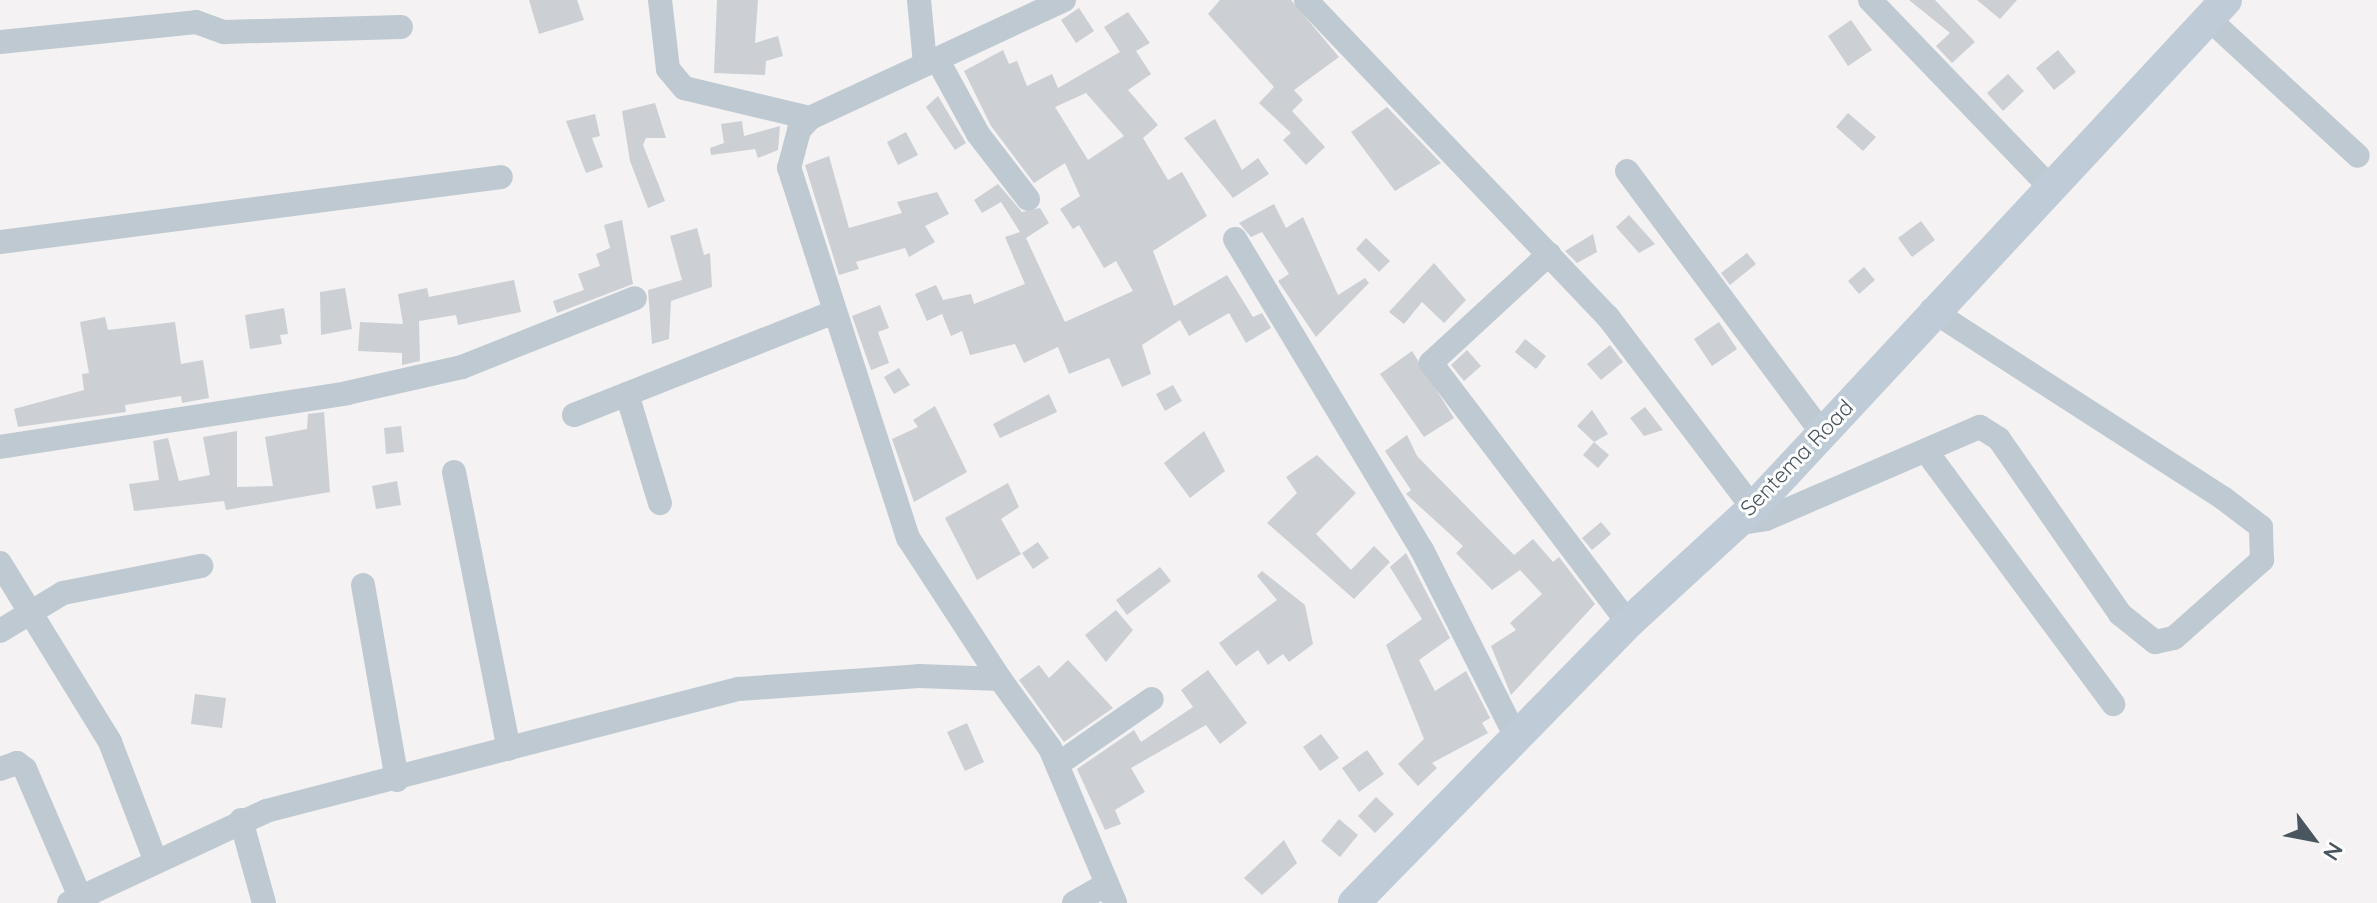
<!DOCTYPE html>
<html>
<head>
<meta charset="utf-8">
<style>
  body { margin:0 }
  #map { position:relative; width:2377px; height:903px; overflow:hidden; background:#f4f2f2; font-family:Quicksand,sans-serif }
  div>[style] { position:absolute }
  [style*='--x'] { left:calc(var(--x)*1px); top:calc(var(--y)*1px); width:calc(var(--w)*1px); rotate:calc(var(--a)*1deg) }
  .building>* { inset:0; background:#cccfd4 }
  .minor>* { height:24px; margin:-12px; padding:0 12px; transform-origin:12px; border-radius:12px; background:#bfc9d1 }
  .secondary>* { height:32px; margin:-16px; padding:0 16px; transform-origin:16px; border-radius:16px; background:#bfcbd6 }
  span { translate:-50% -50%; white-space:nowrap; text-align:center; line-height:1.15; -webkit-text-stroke:6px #fff; paint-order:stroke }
  .street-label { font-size:22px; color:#495660 }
  .north { position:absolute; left:2273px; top:799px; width:80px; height:80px; -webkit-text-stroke:6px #fff; paint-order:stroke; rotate:122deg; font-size:22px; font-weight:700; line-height:32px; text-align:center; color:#495660 }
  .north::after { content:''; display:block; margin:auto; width:28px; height:36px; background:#495660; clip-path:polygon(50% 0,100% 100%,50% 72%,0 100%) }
</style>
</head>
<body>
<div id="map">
  <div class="building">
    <div style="clip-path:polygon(529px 0,577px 0,584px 20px,539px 34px)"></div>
    <div style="clip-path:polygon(717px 0,758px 0,755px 43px,778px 36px,783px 56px,766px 61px,765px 75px,714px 73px)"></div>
    <div style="clip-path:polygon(1220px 0,1291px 0,1339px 57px,1294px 90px,1303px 100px,1292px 111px,1325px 147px,1306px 165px,1283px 140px,1291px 133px,1259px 103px,1274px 87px,1208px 14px)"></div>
    <div style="clip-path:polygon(1909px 0,1935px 0,1975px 42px,1952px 63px,1936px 46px,1950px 33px)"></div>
    <div style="clip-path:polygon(1977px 0,2017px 0,2000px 19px)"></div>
    <div style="clip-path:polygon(1079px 8px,1094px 31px,1076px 43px,1061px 20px)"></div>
    <div style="clip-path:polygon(evenodd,1128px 12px,1150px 43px,1136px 51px,1151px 74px,1128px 90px,1158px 125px,1143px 138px,1168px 180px,1182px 172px,1207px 216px,1153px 251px,1174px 306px,1227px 275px,1253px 317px,1262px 313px,1271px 328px,1246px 343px,1229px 313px,1189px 336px,1180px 320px,1142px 345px,1151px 374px,1122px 387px,1109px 358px,1069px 374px,1058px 347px,1024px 363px,1015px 344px,970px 355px,962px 331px,951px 336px,942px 314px,927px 321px,915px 294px,936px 285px,943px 300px,971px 294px,974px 304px,1025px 284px,1005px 237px,1020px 232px,1001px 202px,982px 213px,974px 200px,998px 184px,1022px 212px,1040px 208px,1049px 223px,1026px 238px,1065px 322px,1133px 291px,1116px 261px,1104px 268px,1079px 225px,1073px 229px,1060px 209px,1080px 196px,1065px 163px,1034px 183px,991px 126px,964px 71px,1003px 50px,1009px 64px,1017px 61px,1027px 86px,1052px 74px,1058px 88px,1120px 52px,1104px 27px,1128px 12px,1086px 93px,1124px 136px,1088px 160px,1055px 107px,1086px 93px)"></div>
    <div style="clip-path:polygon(1851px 20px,1872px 50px,1848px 66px,1828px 36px)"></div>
    <div style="clip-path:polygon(2058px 50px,2076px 72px,2054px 90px,2036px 68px)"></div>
    <div style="clip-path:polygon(2008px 74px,2024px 91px,2003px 111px,1987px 93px)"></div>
    <div style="clip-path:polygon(938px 96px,966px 143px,955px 150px,926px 107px)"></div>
    <div style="clip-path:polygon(655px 103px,666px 138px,646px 138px,643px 145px,665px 201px,648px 208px,630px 161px,622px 111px)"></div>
    <div style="clip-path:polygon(1387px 107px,1441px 163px,1395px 191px,1351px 132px)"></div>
    <div style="clip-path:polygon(1848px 113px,1876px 137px,1863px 151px,1836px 127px)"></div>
    <div style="clip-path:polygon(595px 114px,600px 136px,592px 138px,603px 167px,586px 173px,566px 121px)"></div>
    <div style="clip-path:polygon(1215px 119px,1242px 170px,1258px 158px,1269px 174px,1233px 198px,1184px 138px)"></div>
    <div style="clip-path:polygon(742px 121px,744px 136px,780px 126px,778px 150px,758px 158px,755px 149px,711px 155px,710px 148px,724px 143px,721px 124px)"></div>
    <div style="clip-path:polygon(906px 132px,918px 155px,898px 165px,887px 142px)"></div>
    <div style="clip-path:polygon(829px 156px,849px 228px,902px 213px,897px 202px,937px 192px,949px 214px,925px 226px,935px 242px,909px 257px,905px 248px,856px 262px,859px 269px,839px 275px,805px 165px)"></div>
    <div style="clip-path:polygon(1274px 204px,1286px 228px,1303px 217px,1338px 295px,1365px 278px,1369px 283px,1316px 337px,1278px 281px,1289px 274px,1262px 232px,1251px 237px,1239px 223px)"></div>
    <div style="clip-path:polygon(1629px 215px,1655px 244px,1639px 253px,1616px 227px)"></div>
    <div style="clip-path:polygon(622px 220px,633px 284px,557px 313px,553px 301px,584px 290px,578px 274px,600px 266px,596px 254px,610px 248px,604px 225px)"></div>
    <div style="clip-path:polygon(1921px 221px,1935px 240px,1912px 257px,1898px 238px)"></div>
    <div style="clip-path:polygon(697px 228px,704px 255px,710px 253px,712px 287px,671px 301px,669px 339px,652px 344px,648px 290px,682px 280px,670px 236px)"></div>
    <div style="clip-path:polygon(1593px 234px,1597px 252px,1577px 263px,1565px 251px)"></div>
    <div style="clip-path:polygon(1366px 238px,1390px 261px,1379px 272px,1356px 249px)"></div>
    <div style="clip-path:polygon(1747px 253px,1756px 264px,1730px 285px,1721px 273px)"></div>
    <div style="clip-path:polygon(1434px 263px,1466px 300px,1444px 323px,1422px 302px,1404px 324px,1389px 312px)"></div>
    <div style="clip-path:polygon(1864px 267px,1875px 280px,1859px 294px,1848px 281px)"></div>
    <div style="clip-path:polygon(514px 280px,521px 312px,458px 325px,456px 315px,419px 321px,420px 361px,402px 365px,402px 353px,358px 351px,360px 322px,403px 324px,398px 294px,427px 288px,429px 297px)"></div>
    <div style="clip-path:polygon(345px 288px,352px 329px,321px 335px,320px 292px)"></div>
    <div style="clip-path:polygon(880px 305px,889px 328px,878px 332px,889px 363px,871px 370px,852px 316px)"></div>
    <div style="clip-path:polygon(284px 308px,288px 334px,280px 335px,282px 344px,250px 349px,245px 315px)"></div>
    <div style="clip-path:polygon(105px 317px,108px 330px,175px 322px,181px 364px,203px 360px,209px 398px,182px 403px,181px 396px,125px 405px,126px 412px,18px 427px,14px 409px,84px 390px,82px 374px,89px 373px,80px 322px)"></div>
    <div style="clip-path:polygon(1719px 322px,1737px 349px,1712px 366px,1694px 339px)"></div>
    <div style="clip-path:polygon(1525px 339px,1546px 356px,1536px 369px,1515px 352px)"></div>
    <div style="clip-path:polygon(1610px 345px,1623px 362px,1601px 380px,1587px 364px)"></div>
    <div style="clip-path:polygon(1467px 350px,1481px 366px,1464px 381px,1451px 365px)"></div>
    <div style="clip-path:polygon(1412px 351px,1454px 418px,1424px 437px,1380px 374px)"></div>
    <div style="clip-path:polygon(899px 368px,910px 385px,894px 394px,884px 377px)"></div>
    <div style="clip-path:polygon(1173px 385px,1182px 401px,1165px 411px,1156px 394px)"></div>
    <div style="clip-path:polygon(1049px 394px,1057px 412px,1000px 438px,993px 424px)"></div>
    <div style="clip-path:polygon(935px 406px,967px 472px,914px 502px,892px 439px,918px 427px,913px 420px)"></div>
    <div style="clip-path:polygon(1645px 407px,1663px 430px,1644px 436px,1630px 418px)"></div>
    <div style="clip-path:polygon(1592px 410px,1608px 434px,1594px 442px,1577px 426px)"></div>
    <div style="clip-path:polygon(324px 412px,330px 492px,226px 510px,224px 501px,134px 511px,129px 484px,159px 480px,153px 441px,168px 438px,179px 481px,210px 475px,203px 437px,237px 431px,237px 487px,273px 486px,265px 437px,307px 429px,308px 414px)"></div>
    <div style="clip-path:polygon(401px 426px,404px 452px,386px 454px,384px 428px)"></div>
    <div style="clip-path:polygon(1204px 431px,1225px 471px,1190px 498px,1164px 463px)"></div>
    <div style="clip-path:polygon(1407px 435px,1417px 456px,1514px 555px,1533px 539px,1553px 562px,1559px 557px,1595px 604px,1511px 695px,1491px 646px,1516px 630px,1510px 623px,1542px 594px,1520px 570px,1492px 590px,1456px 553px,1463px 546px,1406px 494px,1411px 490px,1385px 451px)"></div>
    <div style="clip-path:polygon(1594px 442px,1609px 455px,1598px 468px,1583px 455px)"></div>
    <div style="clip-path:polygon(1317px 455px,1356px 493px,1316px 534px,1351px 570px,1374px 546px,1390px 562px,1354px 599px,1267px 523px,1297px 493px,1286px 477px)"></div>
    <div style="clip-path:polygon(397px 481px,401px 505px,376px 509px,372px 486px)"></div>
    <div style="clip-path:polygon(1008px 483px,1019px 507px,1001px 519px,1021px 554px,977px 580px,945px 518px)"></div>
    <div style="clip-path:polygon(1601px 522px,1611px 534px,1592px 550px,1582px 538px)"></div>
    <div style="clip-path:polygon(1038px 542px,1049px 558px,1033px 569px,1022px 553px)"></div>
    <div style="clip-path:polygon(1406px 553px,1450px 638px,1419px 660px,1435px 691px,1466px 671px,1490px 718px,1482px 723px,1488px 733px,1432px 763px,1437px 768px,1418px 786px,1398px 764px,1424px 739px,1386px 645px,1422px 619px,1390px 567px)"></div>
    <div style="clip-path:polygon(1160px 567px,1171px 581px,1127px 615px,1116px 600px)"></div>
    <div style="clip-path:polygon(1262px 571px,1305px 605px,1313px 644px,1289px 662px,1283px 654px,1268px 665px,1258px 650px,1236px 666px,1219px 643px,1277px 600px,1257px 576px)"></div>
    <div style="clip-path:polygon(1116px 610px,1133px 630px,1106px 662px,1085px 635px)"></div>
    <div style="clip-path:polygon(1068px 660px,1113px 708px,1064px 742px,1019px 680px,1039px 665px,1049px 678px)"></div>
    <div style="clip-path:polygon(1208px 670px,1247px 723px,1220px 744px,1206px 725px,1131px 768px,1145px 792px,1115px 810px,1121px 824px,1105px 830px,1077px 769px,1134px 730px,1141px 742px,1193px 707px,1181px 690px)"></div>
    <div style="clip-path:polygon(195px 694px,226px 698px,222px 728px,191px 724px)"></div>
    <div style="clip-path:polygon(967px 723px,984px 762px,965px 771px,947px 732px)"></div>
    <div style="clip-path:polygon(1321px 734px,1339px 758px,1320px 771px,1303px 747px)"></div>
    <div style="clip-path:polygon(1367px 750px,1384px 774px,1359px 792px,1342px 768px)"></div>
    <div style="clip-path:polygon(1376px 797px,1394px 814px,1375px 833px,1358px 816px)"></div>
    <div style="clip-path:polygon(1339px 819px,1358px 835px,1340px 857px,1321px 841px)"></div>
    <div style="clip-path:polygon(1284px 840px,1297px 863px,1262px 895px,1244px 878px)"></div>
  </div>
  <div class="minor">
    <div style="--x:660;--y:0;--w:69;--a:83.4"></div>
    <div style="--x:668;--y:69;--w:25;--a:50"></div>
    <div style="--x:684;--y:88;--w:130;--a:13.4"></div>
    <div style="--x:919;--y:0;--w:64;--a:84.6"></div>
    <div style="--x:1306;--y:0;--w:438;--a:46.4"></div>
    <div style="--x:1608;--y:317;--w:240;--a:52.8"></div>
    <div style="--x:1870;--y:0;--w:264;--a:46.1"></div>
    <div style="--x:2209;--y:19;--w:202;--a:42.6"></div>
    <div style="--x:0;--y:42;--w:197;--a:-5.8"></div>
    <div style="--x:196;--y:22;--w:30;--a:20"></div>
    <div style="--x:224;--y:32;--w:177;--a:-1.6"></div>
    <div style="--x:937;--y:59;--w:85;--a:61.3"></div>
    <div style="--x:978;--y:134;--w:82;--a:52.4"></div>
    <div style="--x:1627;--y:171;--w:328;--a:53.3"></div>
    <div style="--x:1235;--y:239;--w:363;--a:59"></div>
    <div style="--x:1422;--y:550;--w:212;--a:63.3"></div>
    <div style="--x:0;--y:242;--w:505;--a:-7.39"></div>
    <div style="--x:1549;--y:254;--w:161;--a:137.3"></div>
    <div style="--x:1431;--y:363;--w:326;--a:52.8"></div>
    <div style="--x:627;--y:394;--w:114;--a:73.2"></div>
    <div style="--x:574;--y:415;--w:277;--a:-21.6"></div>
    <div style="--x:0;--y:447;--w:351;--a:-8.8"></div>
    <div style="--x:347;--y:393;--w:118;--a:-12.7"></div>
    <div style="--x:462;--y:367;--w:186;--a:-21.7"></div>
    <div style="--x:1926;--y:451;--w:315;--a:53.5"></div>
    <div style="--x:454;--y:472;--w:282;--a:78.8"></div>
    <div style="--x:1735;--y:524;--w:31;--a:-9"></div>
    <div style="--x:1766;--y:519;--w:233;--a:-23.3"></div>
    <div style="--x:1980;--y:427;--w:22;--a:32"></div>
    <div style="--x:1999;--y:439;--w:213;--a:55.3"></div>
    <div style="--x:2120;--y:614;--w:45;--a:38.7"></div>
    <div style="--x:2155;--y:642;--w:19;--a:-12"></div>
    <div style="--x:2174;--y:638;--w:118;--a:-41.6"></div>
    <div style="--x:2262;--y:560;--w:33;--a:-92"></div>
    <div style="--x:2261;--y:527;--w:48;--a:-142.7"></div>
    <div style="--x:2223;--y:498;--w:347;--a:-147.2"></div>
    <div style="--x:0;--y:563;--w:210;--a:58.4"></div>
    <div style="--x:110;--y:742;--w:125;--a:69"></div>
    <div style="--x:363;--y:585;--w:198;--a:80.1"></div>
    <div style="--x:0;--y:631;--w:74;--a:-31.1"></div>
    <div style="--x:63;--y:593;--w:141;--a:-11.1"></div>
    <div style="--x:1000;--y:679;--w:168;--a:-123.1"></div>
    <div style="--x:908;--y:538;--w:389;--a:-107.8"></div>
    <div style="--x:789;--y:168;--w:39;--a:-75"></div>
    <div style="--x:799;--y:130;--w:16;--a:-47"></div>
    <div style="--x:810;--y:118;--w:280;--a:-24.9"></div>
    <div style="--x:1058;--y:764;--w:114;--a:-34.7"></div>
    <div style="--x:0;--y:769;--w:18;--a:-19"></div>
    <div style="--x:17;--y:763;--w:10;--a:37"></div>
    <div style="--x:25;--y:769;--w:139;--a:66.7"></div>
    <div style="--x:241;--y:820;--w:86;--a:74.5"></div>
    <div style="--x:69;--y:903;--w:217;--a:-25"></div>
    <div style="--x:266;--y:811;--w:488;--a:-14.5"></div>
    <div style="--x:739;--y:689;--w:180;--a:-4.1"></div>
    <div style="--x:919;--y:676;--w:81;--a:2.1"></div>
    <div style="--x:1000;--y:679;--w:85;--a:54.1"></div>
    <div style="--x:1050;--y:748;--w:168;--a:67.2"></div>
    <div style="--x:1074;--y:903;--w:38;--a:-30"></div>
  </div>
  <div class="secondary">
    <div style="--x:1354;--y:903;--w:392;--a:-45.6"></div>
    <div style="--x:1628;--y:623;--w:170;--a:-42.6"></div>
    <div style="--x:1753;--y:508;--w:694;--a:-47.04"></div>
  </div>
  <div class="street-label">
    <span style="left:1797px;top:458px;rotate:-46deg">Sentema Road</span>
  </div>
  <div class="north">N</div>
</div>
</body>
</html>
